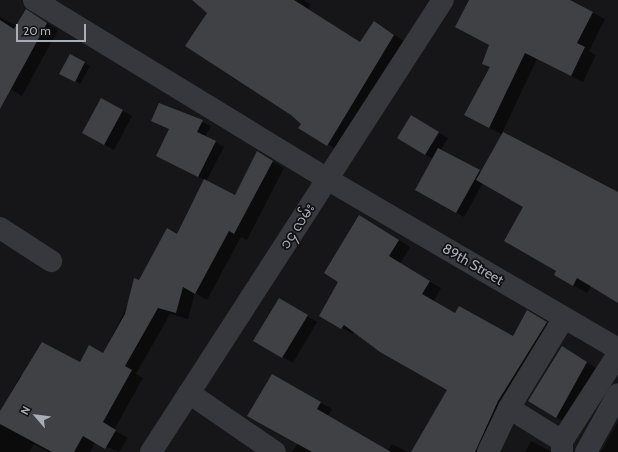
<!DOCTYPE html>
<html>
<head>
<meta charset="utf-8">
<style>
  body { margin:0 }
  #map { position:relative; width:618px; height:452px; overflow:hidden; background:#161618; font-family:Cabin,"Noto Sans Myanmar",sans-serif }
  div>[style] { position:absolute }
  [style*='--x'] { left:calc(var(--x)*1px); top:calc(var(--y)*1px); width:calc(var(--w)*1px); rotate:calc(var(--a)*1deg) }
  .shadow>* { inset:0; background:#0007 }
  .building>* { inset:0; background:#404145 }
  .minor>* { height:22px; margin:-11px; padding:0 11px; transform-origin:11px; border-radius:11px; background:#37383d }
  span { translate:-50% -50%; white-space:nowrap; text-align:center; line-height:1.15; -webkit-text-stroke:3.5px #111113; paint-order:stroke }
  .street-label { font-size:14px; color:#a8adb8 }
  .north { position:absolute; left:16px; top:396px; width:40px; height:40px; -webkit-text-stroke:3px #111113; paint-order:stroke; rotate:298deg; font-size:11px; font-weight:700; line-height:16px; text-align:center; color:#a8adb8 }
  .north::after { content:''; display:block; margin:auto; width:14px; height:18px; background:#a8adb8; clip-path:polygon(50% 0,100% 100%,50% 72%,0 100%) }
  .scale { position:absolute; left:16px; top:24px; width:70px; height:18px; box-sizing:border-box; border:2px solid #a8adb8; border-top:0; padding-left:5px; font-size:12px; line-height:14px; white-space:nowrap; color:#a8adb8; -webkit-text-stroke:3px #111113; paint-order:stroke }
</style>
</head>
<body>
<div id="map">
  <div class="shadow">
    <div style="clip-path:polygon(192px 0,304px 0,311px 5px,308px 9px,361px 43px,375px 22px,407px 43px,340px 153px,302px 124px,209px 13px)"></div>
    <div style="clip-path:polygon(471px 0,568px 0,605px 19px,589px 51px,596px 55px,583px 82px,537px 59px,502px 133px,618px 194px,618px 302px,591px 286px,587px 293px,555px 275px,558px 271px,524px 206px,483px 183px,464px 217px,416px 190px,433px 159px,398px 137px,411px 116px,448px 138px,441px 150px,481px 172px,503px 135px,478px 122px,491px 68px,483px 63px,490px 45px)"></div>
    <div style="clip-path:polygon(0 17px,17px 26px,37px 17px,58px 30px,22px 96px,0 83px)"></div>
    <div style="clip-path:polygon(70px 55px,90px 66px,80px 84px,61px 73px)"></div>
    <div style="clip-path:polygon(101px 99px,132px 116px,114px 150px,83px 133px)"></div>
    <div style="clip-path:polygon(159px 104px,211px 126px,205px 137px,224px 147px,206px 181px,235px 196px,257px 152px,284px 168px,247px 240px,241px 237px,207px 300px,195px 293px,188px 319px,170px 314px,136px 374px,143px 378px,114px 430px,128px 438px,119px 452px,95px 442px,90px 452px,48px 452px,34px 444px,29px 452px,0 452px,0 413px,20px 376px,24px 379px,103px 354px,140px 281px,178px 235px,205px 180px,157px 156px,170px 129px)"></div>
    <div style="clip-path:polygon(371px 223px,410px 247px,400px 264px,441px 288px,433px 302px,455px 314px,513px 338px,527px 312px,557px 329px,488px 452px,412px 452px,448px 390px,354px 332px,353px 334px,320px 316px)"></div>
    <div style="clip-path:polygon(280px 300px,317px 322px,293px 363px,255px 341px)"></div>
    <div style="clip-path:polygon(572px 353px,596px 368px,566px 423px,556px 417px)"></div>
    <div style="clip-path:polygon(272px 376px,332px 409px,328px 416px,388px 451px,392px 444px,408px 452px,292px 452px,298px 443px)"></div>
    <div style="clip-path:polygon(618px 421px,618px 452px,601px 452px)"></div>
    <div style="clip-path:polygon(531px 441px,552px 452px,525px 452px)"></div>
  </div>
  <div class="building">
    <div style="clip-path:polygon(192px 0,294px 0,360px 42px,374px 21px,394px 35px,327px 146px,298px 128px,301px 124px,291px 115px,185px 46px,207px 13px)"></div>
    <div style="clip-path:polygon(469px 0,570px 0,593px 12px,577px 43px,585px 47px,571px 76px,525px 53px,489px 128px,464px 115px,490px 67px,482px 64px,489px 45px,455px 27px)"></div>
    <div style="clip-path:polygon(26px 9px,47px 23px,0 109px,0 20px,14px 29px)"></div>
    <div style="clip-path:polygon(70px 54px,85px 62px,75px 82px,59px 74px)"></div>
    <div style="clip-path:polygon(101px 98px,123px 110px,104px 145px,82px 133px)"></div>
    <div style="clip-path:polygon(159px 103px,203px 120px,197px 132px,216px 141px,198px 177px,156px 156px,169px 129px,151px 121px)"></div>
    <div style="clip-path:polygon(411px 115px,439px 132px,425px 155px,397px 138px)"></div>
    <div style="clip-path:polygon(503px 132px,618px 192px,618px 303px,577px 278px,573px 286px,554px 275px,556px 271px,504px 241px,523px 207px,476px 180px)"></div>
    <div style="clip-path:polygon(438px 148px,480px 170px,456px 213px,415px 190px)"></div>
    <div style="clip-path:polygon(257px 151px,273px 161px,234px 234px,229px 231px,195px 294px,183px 287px,176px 313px,158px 308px,125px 366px,132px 370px,103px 422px,116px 430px,105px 449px,83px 436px,74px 452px,52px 452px,0 424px,0 411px,42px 342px,80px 362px,89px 345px,103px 353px,125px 314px,134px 278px,139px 280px,167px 228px,177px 234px,204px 179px,235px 195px)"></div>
    <div style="clip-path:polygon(359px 215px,399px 240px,389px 256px,430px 281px,422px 294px,455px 313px,459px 306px,513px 336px,527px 310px,547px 322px,498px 401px,475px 452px,411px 452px,447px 390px,380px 352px,344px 325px,341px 329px,319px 316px,338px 282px,324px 273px)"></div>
    <div style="clip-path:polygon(279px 298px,308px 315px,282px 358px,253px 341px)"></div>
    <div style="clip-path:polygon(562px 346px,587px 362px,556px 418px,528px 401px)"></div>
    <div style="clip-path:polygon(272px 374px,321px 402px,317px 409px,391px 452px,312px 452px,247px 416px)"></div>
  </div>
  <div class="minor">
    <div style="--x:34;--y:0;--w:343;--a:31.4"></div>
    <div style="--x:327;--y:179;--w:337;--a:30.3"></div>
    <div style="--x:0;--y:228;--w:61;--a:32.9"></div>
    <div style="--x:189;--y:393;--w:104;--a:34.5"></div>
    <div style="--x:509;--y:408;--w:62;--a:31.9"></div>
    <div style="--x:151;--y:452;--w:538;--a:-57.14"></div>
    <div style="--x:488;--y:452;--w:49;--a:-64.5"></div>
    <div style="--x:509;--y:408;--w:105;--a:-58.6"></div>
    <div style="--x:562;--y:452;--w:11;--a:-90"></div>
    <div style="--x:562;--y:441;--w:103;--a:-57.2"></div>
    <div style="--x:586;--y:452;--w:66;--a:-61.1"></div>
  </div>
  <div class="street-label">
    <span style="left:297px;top:226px;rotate:-57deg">၁၄ လမ်း</span>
    <span style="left:473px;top:264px;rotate:30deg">89th Street</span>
  </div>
  <div class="north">N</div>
  <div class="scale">20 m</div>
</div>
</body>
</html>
